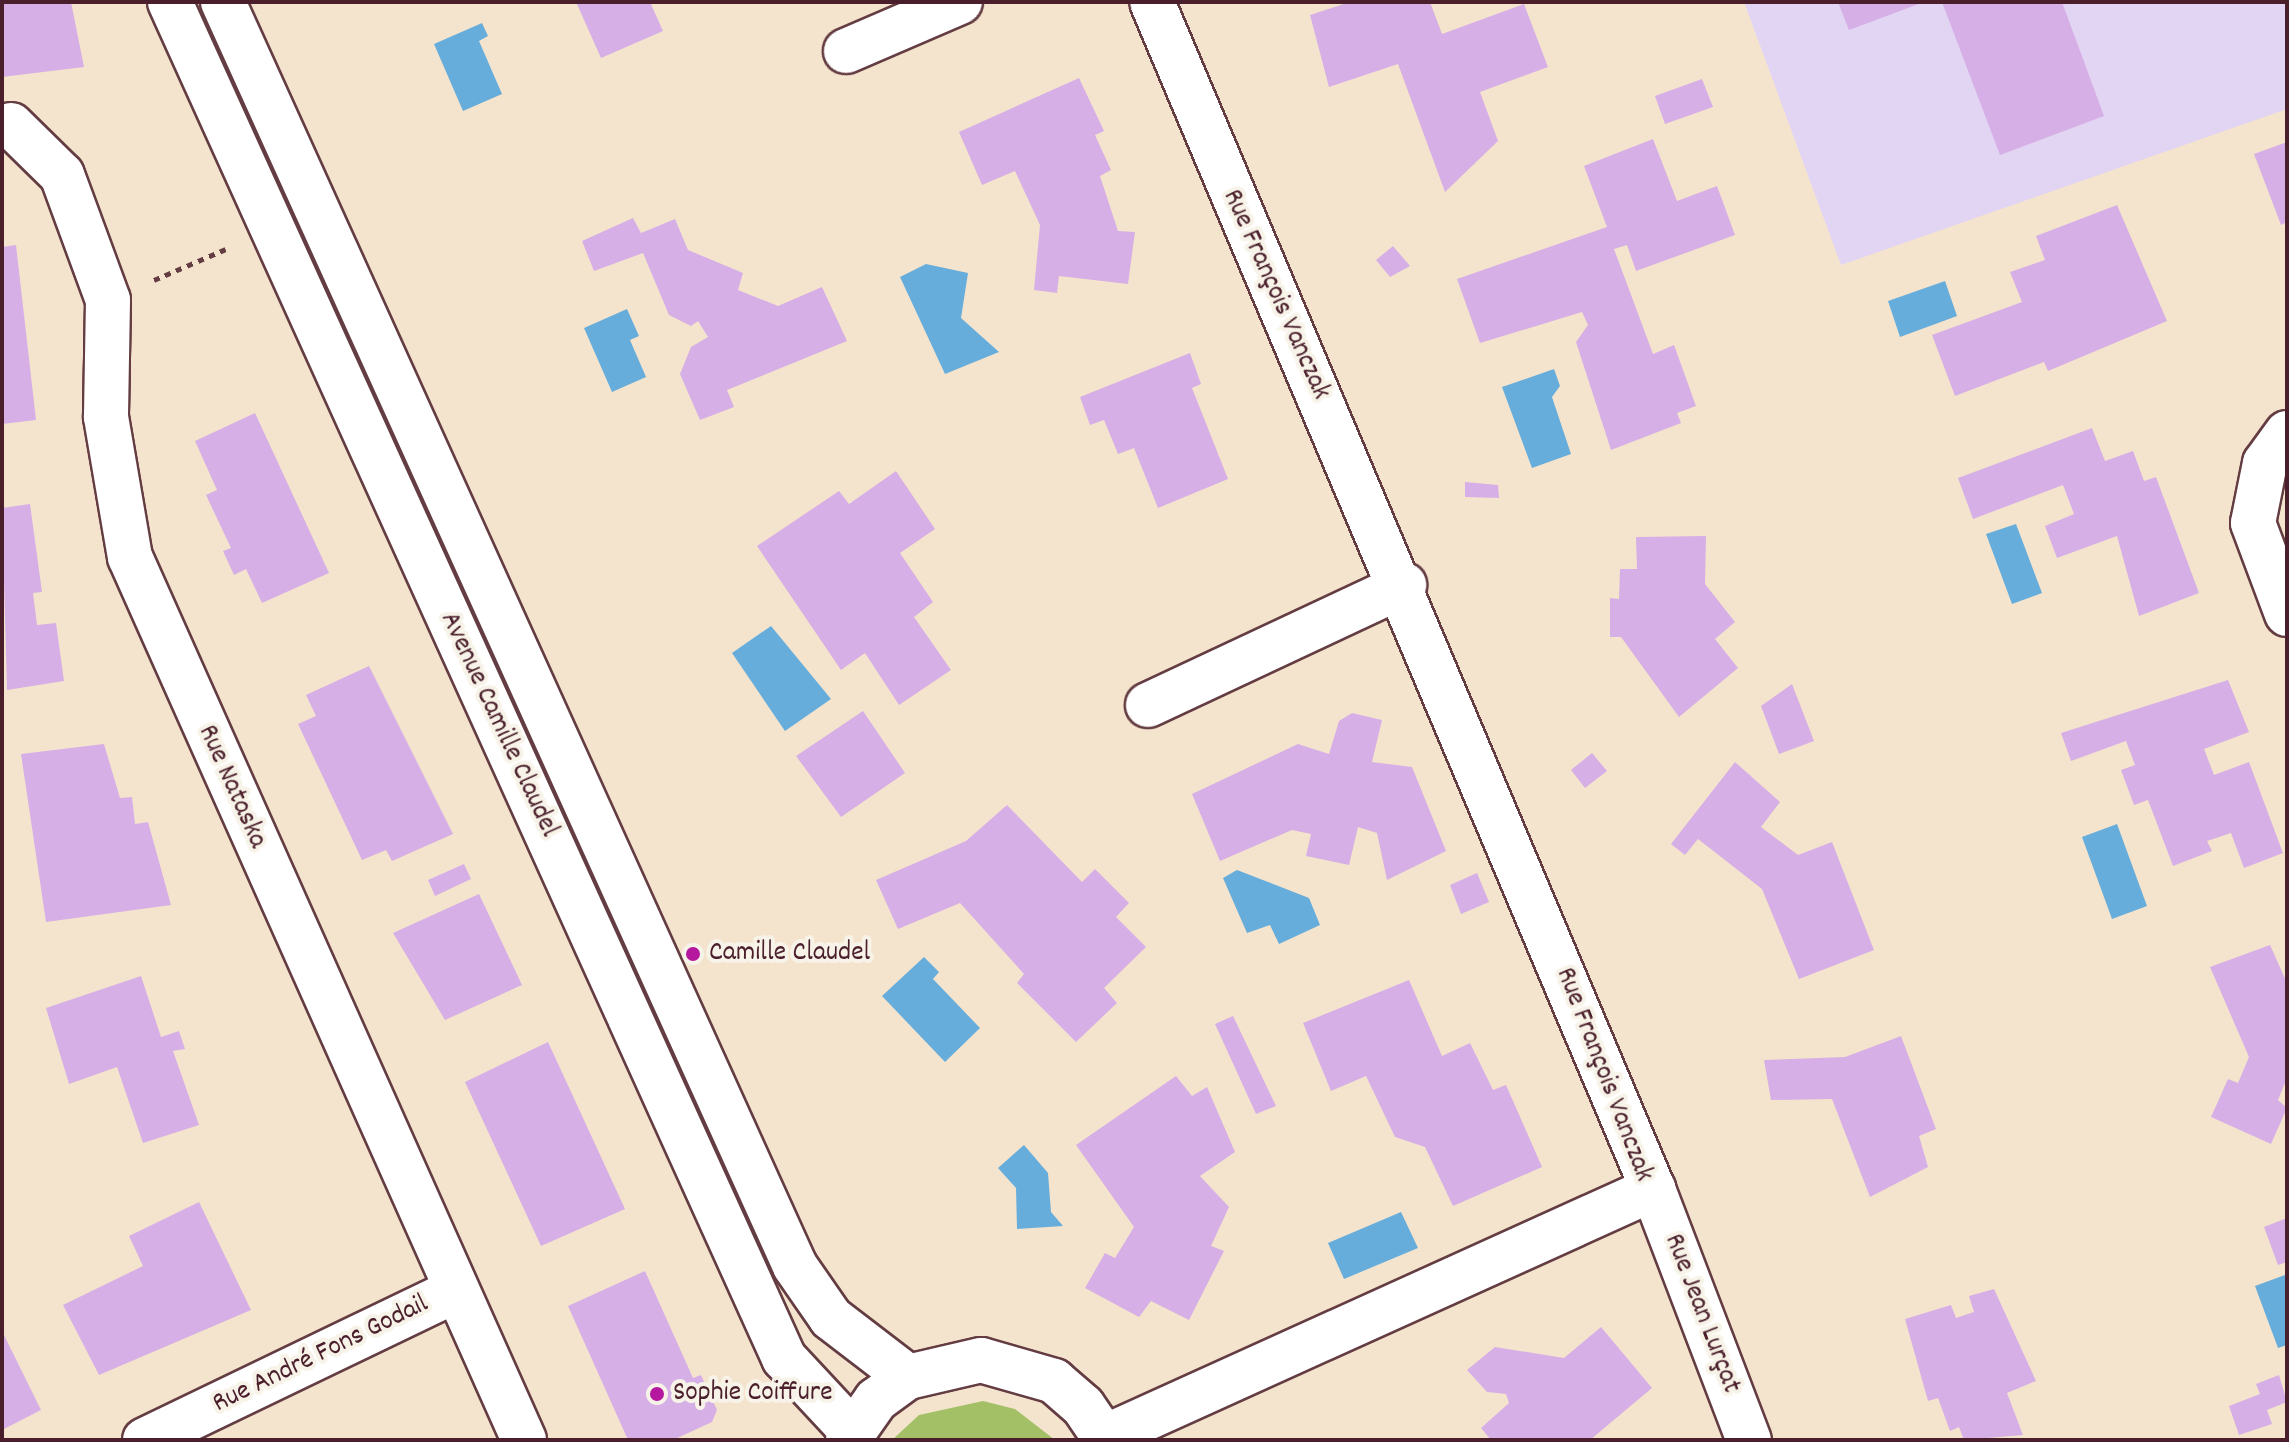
<!DOCTYPE html>
<html>
<head>
<meta charset="utf-8">
<style>
  body { margin:0 }
  #map { position:relative; width:2289px; height:1442px; overflow:hidden; background:#f5e4cd; font-family:Dekko,sans-serif }
  div>[style] { position:absolute }
  [style*='--x'] { left:calc(var(--x)*1px); top:calc(var(--y)*1px); width:calc(var(--w)*1px); rotate:calc(var(--a)*1deg) }
  .built>* { inset:0; background:#e2d4f3 }
  .green>* { inset:0; background:#a3c067 }
  .water>* { inset:0; background:#66addc }
  .building>* { inset:0; background:#d6afe6 }
  .path>* { height:5px; margin-top:-2.5px; transform-origin:0; background:repeating-linear-gradient(90deg,#643d43 0 6px,transparent 0 12px) }
  .roads { filter:drop-shadow(2px 0 #643d43) drop-shadow(-2px 0 #643d43) drop-shadow(0 2px #643d43) drop-shadow(0 -2px #643d43) }
  .street>* { height:44px; margin:-22px; padding:0 22px; transform-origin:22px; border-radius:22px; background:#fff }
  .secondary>* { height:44px; margin:-22px; padding:0 22px; transform-origin:22px; border-radius:22px; background:#fff }
  .dots>* { width:22px; height:22px; translate:-50% -50%; box-sizing:border-box; border:4px solid #f7f3e8; border-radius:50% }
  span { translate:-50% -50%; white-space:nowrap; text-align:center; line-height:1.15; -webkit-text-stroke:8px #f7f3e8; paint-order:stroke }
  .street-label { font-size:28px; color:#4a1f2b }
  .poi-label { font-size:28px; color:#4a1f2b }
  .left { translate:0 -50%; text-align:left }
  .frame { position:absolute; inset:0; border:4px solid #4a1f2b; pointer-events:none }
</style>
</head>
<body>
<div id="map">
  <div class="built">
    <div style="clip-path:polygon(1744px 2px,2287px 2px,2287px 109px,1841px 265px)"></div>
  </div>
  <div class="green">
    <div style="clip-path:polygon(983px 1401px,1015px 1409px,1055px 1440px,892px 1440px,919px 1415px)"></div>
  </div>
  <div class="water">
    <div style="clip-path:polygon(482px 23px,488px 36px,479px 41px,502px 94px,463px 111px,434px 44px)"></div>
    <div style="clip-path:polygon(926px 264px,968px 273px,961px 318px,999px 352px,945px 374px,900px 277px)"></div>
    <div style="clip-path:polygon(1945px 281px,1957px 316px,1900px 337px,1888px 301px)"></div>
    <div style="clip-path:polygon(627px 309px,639px 336px,630px 340px,646px 377px,612px 392px,584px 328px)"></div>
    <div style="clip-path:polygon(1554px 369px,1560px 386px,1552px 397px,1571px 454px,1532px 468px,1502px 387px)"></div>
    <div style="clip-path:polygon(2016px 524px,2042px 593px,2012px 604px,1986px 534px)"></div>
    <div style="clip-path:polygon(771px 626px,831px 699px,785px 731px,732px 653px)"></div>
    <div style="clip-path:polygon(2117px 824px,2147px 906px,2112px 919px,2082px 837px)"></div>
    <div style="clip-path:polygon(1237px 870px,1309px 898px,1320px 925px,1279px 944px,1270px 925px,1247px 933px,1223px 878px)"></div>
    <div style="clip-path:polygon(924px 957px,939px 972px,933px 979px,980px 1028px,945px 1062px,882px 996px)"></div>
    <div style="clip-path:polygon(1024px 1145px,1048px 1173px,1051px 1212px,1063px 1226px,1017px 1229px,1016px 1188px,998px 1168px)"></div>
    <div style="clip-path:polygon(1401px 1212px,1418px 1248px,1344px 1279px,1328px 1243px)"></div>
    <div style="clip-path:polygon(2285px 1275px,2287px 1345px,2278px 1348px,2255px 1286px)"></div>
  </div>
  <div class="building">
    <div style="clip-path:polygon(2px 2px,71px 2px,84px 67px,2px 77px)"></div>
    <div style="clip-path:polygon(576px 2px,650px 2px,663px 31px,601px 58px)"></div>
    <div style="clip-path:polygon(1350px 2px,1430px 2px,1442px 34px,1524px 4px,1548px 67px,1480px 92px,1498px 141px,1445px 192px,1398px 64px,1329px 87px,1310px 15px)"></div>
    <div style="clip-path:polygon(1838px 2px,1924px 2px,1849px 30px)"></div>
    <div style="clip-path:polygon(1942px 2px,2062px 2px,2104px 116px,2000px 155px)"></div>
    <div style="clip-path:polygon(1079px 78px,1104px 131px,1095px 135px,1111px 170px,1100px 176px,1118px 231px,1135px 232px,1128px 284px,1059px 276px,1057px 293px,1034px 290px,1040px 225px,1015px 171px,982px 185px,959px 132px)"></div>
    <div style="clip-path:polygon(1702px 79px,1713px 107px,1665px 124px,1655px 96px)"></div>
    <div style="clip-path:polygon(1653px 139px,1677px 201px,1717px 186px,1735px 235px,1636px 271px,1627px 245px,1614px 249px,1653px 354px,1674px 345px,1696px 406px,1677px 413px,1681px 423px,1611px 450px,1576px 342px,1588px 325px,1582px 312px,1480px 343px,1457px 279px,1607px 227px,1584px 166px)"></div>
    <div style="clip-path:polygon(2287px 142px,2287px 222px,2281px 225px,2254px 154px)"></div>
    <div style="clip-path:polygon(2117px 205px,2167px 321px,2048px 371px,2044px 362px,1955px 396px,1932px 335px,2022px 302px,2010px 272px,2045px 260px,2036px 236px)"></div>
    <div style="clip-path:polygon(633px 218px,641px 233px,675px 219px,688px 250px,743px 273px,738px 290px,778px 306px,822px 287px,847px 341px,727px 390px,734px 407px,700px 420px,680px 374px,691px 347px,708px 337px,698px 321px,691px 326px,669px 315px,643px 253px,594px 271px,582px 241px)"></div>
    <div style="clip-path:polygon(16px 245px,36px 420px,2px 424px,2px 247px)"></div>
    <div style="clip-path:polygon(1393px 246px,1410px 266px,1390px 277px,1376px 260px)"></div>
    <div style="clip-path:polygon(1190px 353px,1201px 384px,1192px 388px,1228px 479px,1158px 508px,1134px 448px,1118px 454px,1104px 420px,1090px 425px,1080px 397px)"></div>
    <div style="clip-path:polygon(255px 413px,329px 573px,262px 603px,246px 569px,234px 575px,223px 551px,231px 548px,206px 495px,217px 490px,195px 441px)"></div>
    <div style="clip-path:polygon(2092px 428px,2105px 461px,2133px 451px,2144px 481px,2156px 477px,2199px 593px,2139px 616px,2117px 536px,2057px 558px,2045px 526px,2074px 514px,2063px 485px,1973px 519px,1958px 478px)"></div>
    <div style="clip-path:polygon(896px 471px,935px 529px,900px 553px,933px 602px,914px 617px,951px 670px,899px 705px,865px 653px,841px 670px,757px 546px,839px 491px,849px 504px)"></div>
    <div style="clip-path:polygon(1465px 482px,1498px 485px,1499px 498px,1465px 497px)"></div>
    <div style="clip-path:polygon(30px 504px,42px 592px,33px 593px,37px 625px,56px 623px,64px 681px,7px 690px,2px 508px)"></div>
    <div style="clip-path:polygon(1706px 536px,1705px 584px,1735px 622px,1715px 639px,1738px 668px,1679px 717px,1621px 637px,1610px 637px,1610px 598px,1619px 599px,1620px 569px,1637px 569px,1636px 537px)"></div>
    <div style="clip-path:polygon(369px 666px,453px 834px,392px 861px,386px 850px,362px 860px,298px 724px,316px 716px,306px 695px)"></div>
    <div style="clip-path:polygon(2228px 680px,2249px 732px,2204px 749px,2214px 775px,2249px 762px,2283px 853px,2244px 868px,2231px 833px,2207px 841px,2212px 851px,2173px 866px,2148px 800px,2134px 805px,2121px 770px,2135px 765px,2126px 741px,2071px 761px,2061px 733px)"></div>
    <div style="clip-path:polygon(1792px 684px,1814px 741px,1779px 754px,1761px 706px)"></div>
    <div style="clip-path:polygon(863px 711px,905px 773px,841px 817px,796px 756px)"></div>
    <div style="clip-path:polygon(1352px 713px,1382px 720px,1372px 762px,1412px 767px,1446px 851px,1387px 880px,1377px 833px,1358px 827px,1349px 865px,1306px 856px,1311px 834px,1292px 830px,1220px 861px,1192px 794px,1298px 744px,1329px 754px,1339px 721px)"></div>
    <div style="clip-path:polygon(104px 744px,120px 798px,132px 797px,135px 824px,148px 822px,171px 905px,46px 922px,21px 754px)"></div>
    <div style="clip-path:polygon(1592px 753px,1607px 771px,1585px 788px,1571px 770px)"></div>
    <div style="clip-path:polygon(1735px 762px,1780px 802px,1761px 827px,1798px 855px,1832px 842px,1874px 950px,1799px 979px,1762px 889px,1698px 839px,1685px 855px,1671px 844px)"></div>
    <div style="clip-path:polygon(1007px 805px,1082px 882px,1095px 869px,1129px 903px,1116px 917px,1146px 947px,1104px 988px,1117px 1003px,1076px 1042px,1017px 983px,1024px 974px,960px 903px,898px 929px,876px 880px,966px 841px)"></div>
    <div style="clip-path:polygon(464px 864px,471px 879px,435px 896px,428px 880px)"></div>
    <div style="clip-path:polygon(1477px 873px,1489px 902px,1461px 914px,1450px 885px)"></div>
    <div style="clip-path:polygon(479px 894px,522px 985px,445px 1020px,393px 933px)"></div>
    <div style="clip-path:polygon(2270px 945px,2287px 983px,2287px 1078px,2278px 1100px,2287px 1108px,2271px 1144px,2211px 1117px,2228px 1079px,2238px 1083px,2249px 1057px,2210px 967px)"></div>
    <div style="clip-path:polygon(141px 976px,161px 1037px,179px 1031px,185px 1049px,173px 1051px,199px 1125px,143px 1143px,117px 1067px,69px 1084px,46px 1008px)"></div>
    <div style="clip-path:polygon(1409px 980px,1442px 1056px,1470px 1043px,1493px 1090px,1506px 1085px,1542px 1167px,1453px 1206px,1425px 1147px,1395px 1137px,1366px 1076px,1331px 1091px,1303px 1023px)"></div>
    <div style="clip-path:polygon(1233px 1016px,1276px 1106px,1256px 1114px,1215px 1024px)"></div>
    <div style="clip-path:polygon(1901px 1036px,1936px 1129px,1919px 1136px,1928px 1167px,1870px 1197px,1832px 1099px,1771px 1100px,1764px 1060px,1845px 1057px)"></div>
    <div style="clip-path:polygon(548px 1042px,625px 1209px,541px 1246px,465px 1082px)"></div>
    <div style="clip-path:polygon(1176px 1076px,1192px 1096px,1207px 1087px,1235px 1152px,1200px 1176px,1229px 1207px,1211px 1246px,1224px 1251px,1189px 1320px,1151px 1301px,1139px 1317px,1085px 1288px,1105px 1253px,1115px 1258px,1134px 1227px,1076px 1145px)"></div>
    <div style="clip-path:polygon(199px 1202px,251px 1310px,99px 1375px,63px 1305px,143px 1266px,129px 1236px)"></div>
    <div style="clip-path:polygon(2287px 1218px,2287px 1262px,2278px 1265px,2264px 1227px)"></div>
    <div style="clip-path:polygon(645px 1271px,693px 1378px,701px 1375px,717px 1410px,712px 1422px,673px 1440px,628px 1440px,568px 1306px)"></div>
    <div style="clip-path:polygon(1994px 1289px,2036px 1381px,2007px 1393px,2023px 1435px,1964px 1440px,1959px 1427px,1950px 1431px,1938px 1398px,1928px 1401px,1905px 1319px,1951px 1305px,1956px 1318px,1974px 1312px,1969px 1296px)"></div>
    <div style="clip-path:polygon(1601px 1327px,1652px 1388px,1590px 1440px,1491px 1440px,1481px 1428px,1509px 1403px,1506px 1394px,1487px 1392px,1467px 1370px,1495px 1347px,1564px 1358px)"></div>
    <div style="clip-path:polygon(2px 1331px,41px 1410px,2px 1430px)"></div>
    <div style="clip-path:polygon(2279px 1375px,2287px 1402px,2267px 1410px,2272px 1424px,2239px 1435px,2229px 1406px,2260px 1394px,2256px 1384px)"></div>
  </div>
  <div class="path">
    <div style="--x:154;--y:280;--w:78;--a:-23.3"></div>
  </div>
  <div class="roads">
    <div class="street">
      <div style="--x:846;--y:51;--w:124;--a:-23.3"></div>
      <div style="--x:11;--y:125;--w:71;--a:44.4"></div>
      <div style="--x:62;--y:175;--w:133;--a:69.8"></div>
      <div style="--x:108;--y:300;--w:117;--a:91"></div>
      <div style="--x:106;--y:417;--w:142;--a:80.3"></div>
      <div style="--x:130;--y:557;--w:967;--a:65.95"></div>
      <div style="--x:2287;--y:433;--w:37;--a:126"></div>
      <div style="--x:2265;--y:463;--w:61;--a:101.3"></div>
      <div style="--x:2253;--y:523;--w:97;--a:69.5"></div>
      <div style="--x:1148;--y:705;--w:283;--a:-25.1"></div>
      <div style="--x:1653;--y:1189;--w:269;--a:69.1"></div>
      <div style="--x:1105;--y:1437;--w:602;--a:-24.35"></div>
      <div style="--x:1653;--y:1189;--w:1288;--a:-112.88"></div>
      <div style="--x:145;--y:1440;--w:343;--a:-25.7"></div>
    </div>
    <div class="secondary">
      <div style="--x:170;--y:2;--w:1489;--a:65.64"></div>
      <div style="--x:784;--y:1358;--w:100;--a:47"></div>
      <div style="--x:223;--y:2;--w:1387;--a:65.65"></div>
      <div style="--x:795;--y:1266;--w:63;--a:55.3"></div>
      <div style="--x:831;--y:1318;--w:97;--a:37.5"></div>
      <div style="--x:848;--y:1440;--w:49;--a:-55"></div>
      <div style="--x:876;--y:1400;--w:39;--a:-36"></div>
      <div style="--x:908;--y:1377;--w:75;--a:-13.1"></div>
      <div style="--x:981;--y:1360;--w:76;--a:16"></div>
      <div style="--x:1054;--y:1381;--w:38;--a:41"></div>
      <div style="--x:1083;--y:1406;--w:41;--a:55.9"></div>
    </div>
  </div>
  <div class="dots">
    <div style="left:693px;top:954px;background:#b5179e"></div>
    <div style="left:657px;top:1394px;background:#b5179e"></div>
  </div>
  <div class="street-label">
    <span style="left:1275px;top:295px;rotate:66deg">Rue François Vanczak</span>
    <span style="left:498px;top:725px;rotate:65deg">Avenue Camille Claudel</span>
    <span style="left:231px;top:787px;rotate:66deg">Rue Nataska</span>
    <span style="left:1603px;top:1075px;rotate:69deg">Rue François Vanczak</span>
    <span style="left:1701px;top:1314px;rotate:69deg">Rue Jean Lurçat</span>
    <span style="left:321px;top:1355px;rotate:-26deg">Rue André Fons Godail</span>
  </div>
  <div class="poi-label">
    <span class="left" style="left:709px;top:954px">Camille Claudel</span>
    <span class="left" style="left:673px;top:1394px">Sophie Coiffure</span>
  </div>
  <div class="frame"></div>
</div>
</body>
</html>
